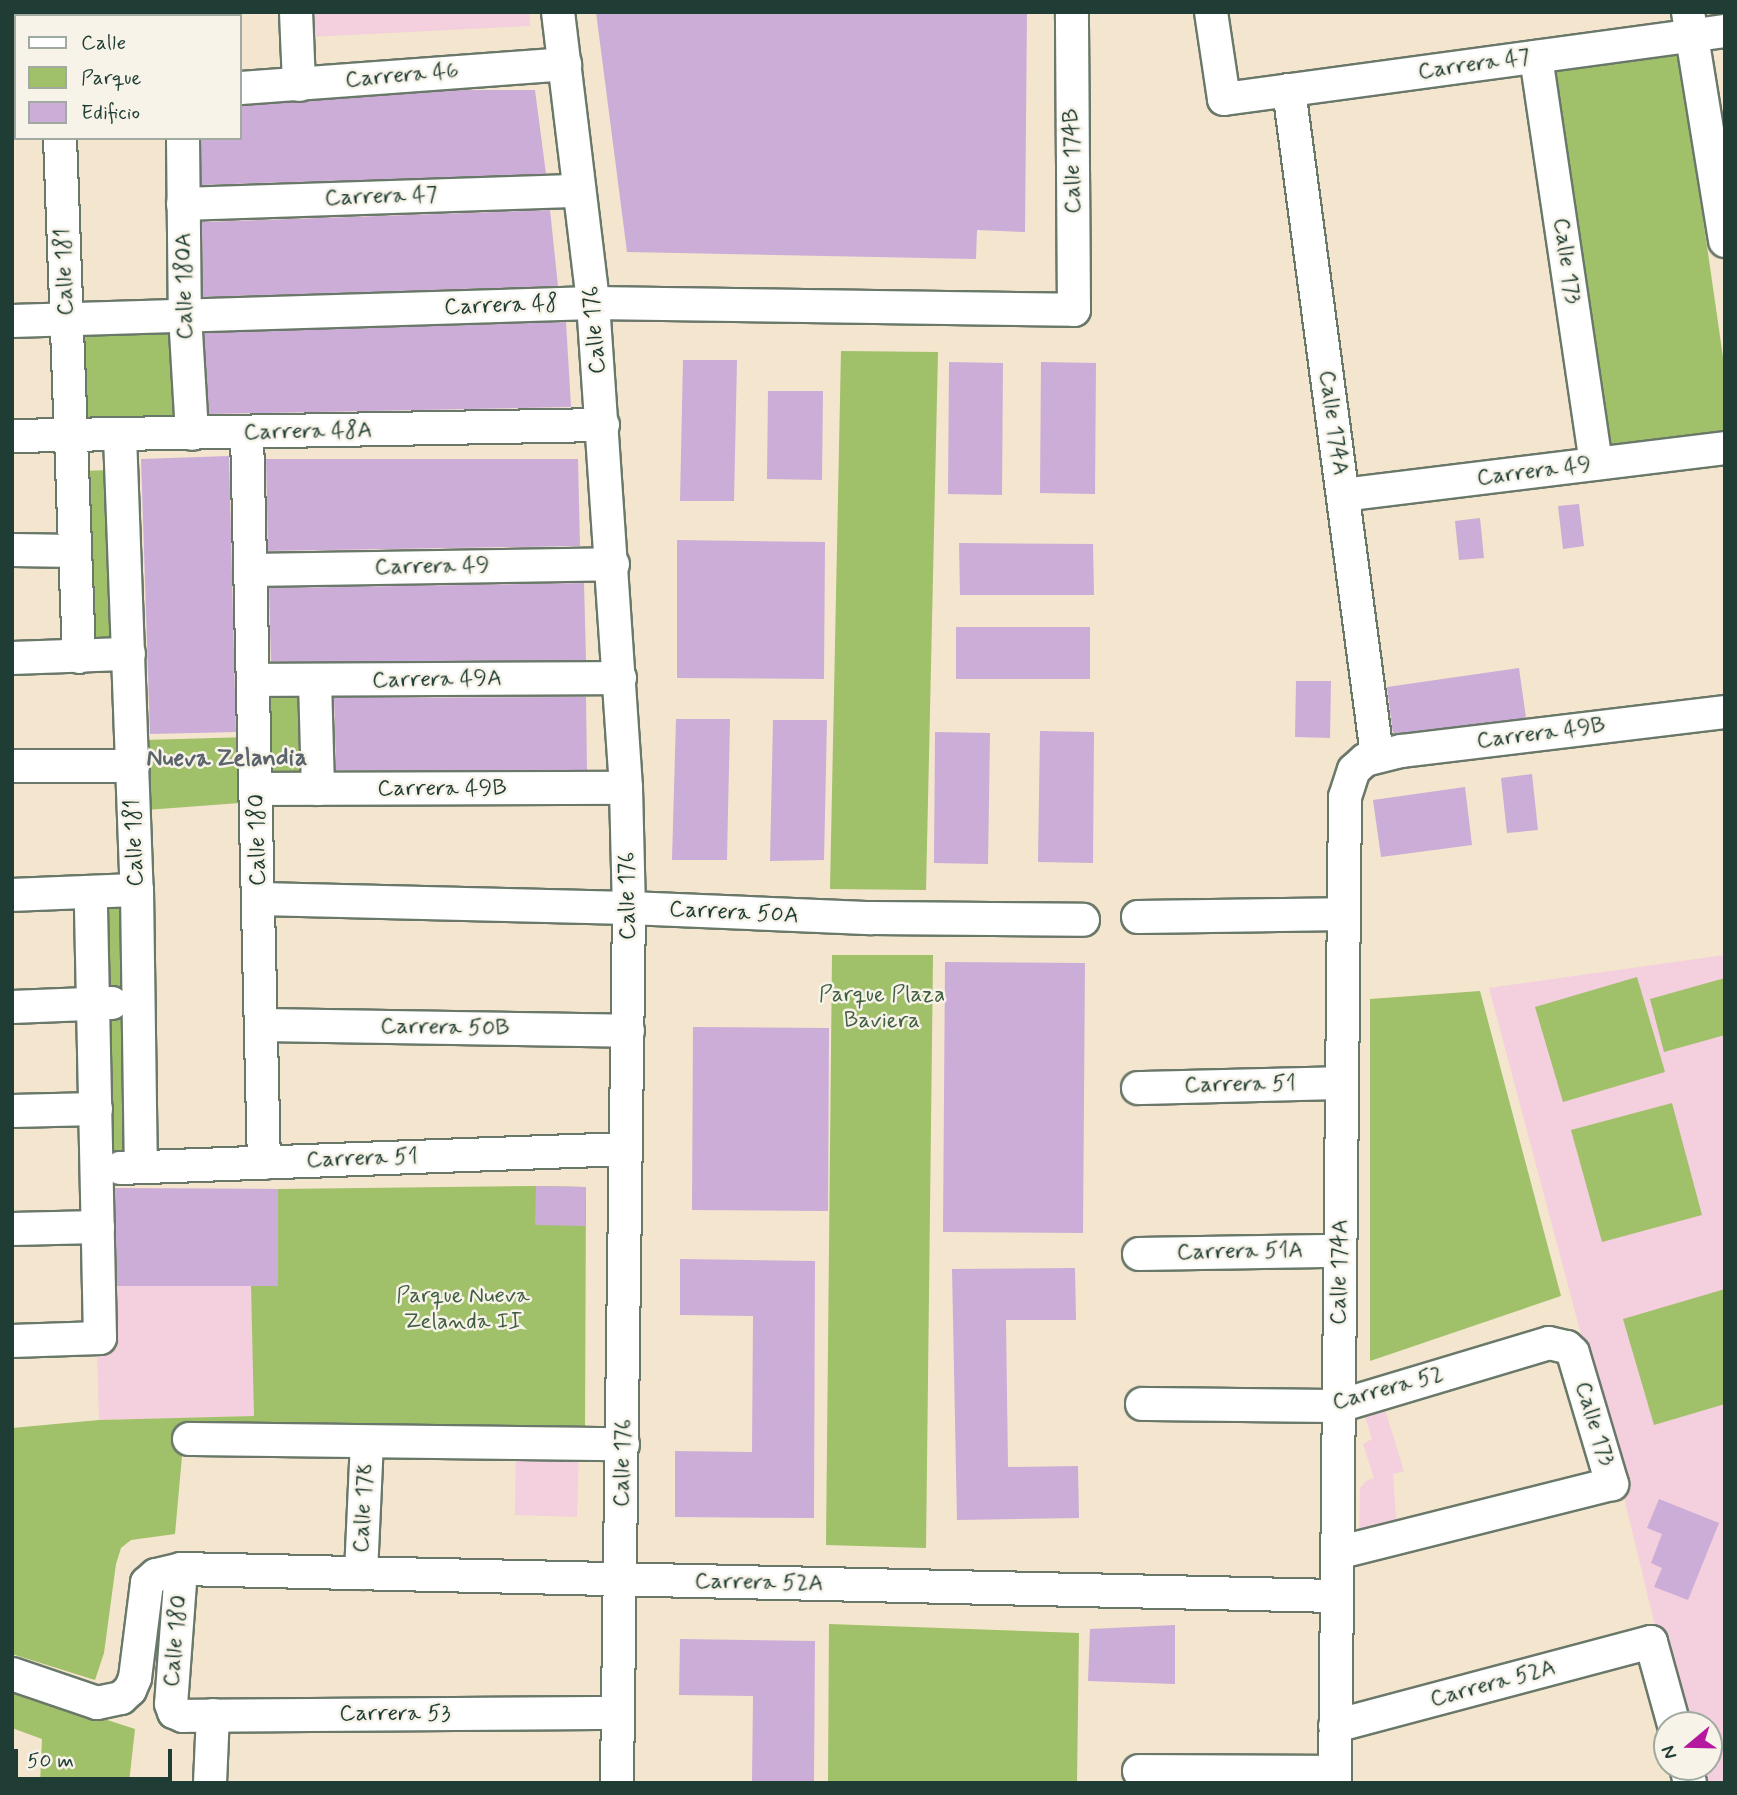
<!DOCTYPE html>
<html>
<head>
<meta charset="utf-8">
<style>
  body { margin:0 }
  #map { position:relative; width:1737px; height:1795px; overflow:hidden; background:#f4e5ce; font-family:Mynerve,sans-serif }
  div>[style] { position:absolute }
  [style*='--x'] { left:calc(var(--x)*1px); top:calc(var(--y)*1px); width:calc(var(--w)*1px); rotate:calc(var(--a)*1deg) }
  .built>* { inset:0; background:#f4cfdd }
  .green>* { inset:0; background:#a0c069 }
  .building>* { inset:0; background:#cbadd8 }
  .roads { filter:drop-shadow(2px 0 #6a786a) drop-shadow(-2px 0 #6a786a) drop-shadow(0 2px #6a786a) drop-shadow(0 -2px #6a786a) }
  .minor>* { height:32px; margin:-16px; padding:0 16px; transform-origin:16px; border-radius:16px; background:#fff }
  span { translate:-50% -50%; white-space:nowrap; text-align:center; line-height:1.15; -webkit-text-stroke:5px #f7f3e8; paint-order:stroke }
  .street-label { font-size:23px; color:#1f3d34 }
  .park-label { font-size:23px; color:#3f5e41 }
  .neighbourhood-label { font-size:24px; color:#5b646d; font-weight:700 }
  .frame { position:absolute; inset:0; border:14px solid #1f3d34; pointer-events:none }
  .legend { position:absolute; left:14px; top:14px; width:228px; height:126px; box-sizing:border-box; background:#f7f3e8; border:2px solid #a1aaa0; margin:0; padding:9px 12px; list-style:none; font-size:21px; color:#1f3d34 }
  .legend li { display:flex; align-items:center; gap:14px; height:35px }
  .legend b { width:35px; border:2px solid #a1aaa0 }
  .north { position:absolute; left:1653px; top:1711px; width:70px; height:70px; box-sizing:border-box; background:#f7f3e8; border:2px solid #a1aaa0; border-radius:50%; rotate:251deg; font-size:19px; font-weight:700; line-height:28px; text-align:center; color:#1f3d34 }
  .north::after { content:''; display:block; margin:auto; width:24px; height:32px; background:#b5179e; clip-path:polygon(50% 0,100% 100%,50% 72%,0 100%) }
  .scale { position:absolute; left:14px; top:1749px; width:158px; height:32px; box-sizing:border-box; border:4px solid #1f3d34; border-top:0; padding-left:9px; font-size:21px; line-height:24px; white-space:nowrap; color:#1f3d34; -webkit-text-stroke:5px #f7f3e8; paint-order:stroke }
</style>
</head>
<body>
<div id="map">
  <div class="built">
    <div style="clip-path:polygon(308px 12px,529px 12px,530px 26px,310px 37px)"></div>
    <div style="clip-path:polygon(1725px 955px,1725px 1783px,1694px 1783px,1690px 1767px,1709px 1767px,1709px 1725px,1679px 1725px,1620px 1481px,1489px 988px)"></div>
    <div style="clip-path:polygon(116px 1286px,251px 1286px,255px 1416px,99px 1420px,97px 1349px,117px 1349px)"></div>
    <div style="clip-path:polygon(1382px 1400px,1404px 1471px,1393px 1474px,1397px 1530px,1359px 1539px,1360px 1488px,1366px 1481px,1374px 1478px,1363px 1444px,1372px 1439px,1363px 1410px)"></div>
    <div style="clip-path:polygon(516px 1450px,579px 1450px,577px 1517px,515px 1515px)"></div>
  </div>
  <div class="green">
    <div style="clip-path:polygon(1678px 45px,1725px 371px,1725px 430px,1606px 447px,1551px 63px)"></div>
    <div style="clip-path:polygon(177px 322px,181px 423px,81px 424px,76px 325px)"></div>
    <div style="clip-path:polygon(841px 351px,938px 352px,926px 890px,830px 889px)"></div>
    <div style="clip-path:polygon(111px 470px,119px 641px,88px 643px,81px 471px)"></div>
    <div style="clip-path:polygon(307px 690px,310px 785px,262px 784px,259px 691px)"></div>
    <div style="clip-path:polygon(250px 737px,253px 802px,146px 810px,144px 740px)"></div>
    <div style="clip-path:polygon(100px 903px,128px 903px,130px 991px,102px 991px)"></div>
    <div style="clip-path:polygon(832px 955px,933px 955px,926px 1548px,826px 1545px)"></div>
    <div style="clip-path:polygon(1637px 977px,1665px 1072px,1563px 1102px,1535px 1007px)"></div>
    <div style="clip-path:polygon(1725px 978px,1725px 1035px,1664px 1052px,1650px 999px)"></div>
    <div style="clip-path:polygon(1480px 991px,1561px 1296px,1370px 1361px,1370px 999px)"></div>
    <div style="clip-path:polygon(131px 1010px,134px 1163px,102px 1164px,98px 1011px)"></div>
    <div style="clip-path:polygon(1672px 1103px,1702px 1215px,1602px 1242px,1571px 1130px)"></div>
    <div style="clip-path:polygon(536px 1186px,586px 1187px,585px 1431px,184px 1434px,175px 1534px,131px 1540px,121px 1548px,116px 1564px,104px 1653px,95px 1680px,12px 1654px,12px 1428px,99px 1420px,254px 1416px,251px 1286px,278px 1286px,278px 1189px)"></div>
    <div style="clip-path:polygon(1725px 1289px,1725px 1404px,1654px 1425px,1623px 1319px)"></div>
    <div style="clip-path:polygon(829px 1624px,1079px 1633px,1077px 1783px,828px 1783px)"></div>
    <div style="clip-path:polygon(12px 1689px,135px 1729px,129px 1783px,40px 1783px,42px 1739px,12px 1728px)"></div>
  </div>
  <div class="building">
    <div style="clip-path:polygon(596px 12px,1027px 12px,1025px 232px,977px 230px,976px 259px,627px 252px)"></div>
    <div style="clip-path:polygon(459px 90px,535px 90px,546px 174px,202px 185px,201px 138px,240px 138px,240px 106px)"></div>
    <div style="clip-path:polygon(550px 210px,558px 286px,203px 297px,202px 222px)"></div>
    <div style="clip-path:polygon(566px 322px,571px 407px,209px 414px,204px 333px)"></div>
    <div style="clip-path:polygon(683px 360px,737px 360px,734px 501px,680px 501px)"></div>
    <div style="clip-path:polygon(949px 362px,1003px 363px,1002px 495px,948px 494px)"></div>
    <div style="clip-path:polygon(1041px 362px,1096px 363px,1095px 494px,1040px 493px)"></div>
    <div style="clip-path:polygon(768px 391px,823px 391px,822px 480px,767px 479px)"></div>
    <div style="clip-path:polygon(229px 456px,236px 732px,150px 734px,141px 459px)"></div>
    <div style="clip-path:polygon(266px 459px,578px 459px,580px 546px,268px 551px)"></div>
    <div style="clip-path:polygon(1579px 504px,1584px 546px,1563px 549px,1558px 506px)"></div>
    <div style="clip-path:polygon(1480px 518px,1484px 558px,1459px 560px,1455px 521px)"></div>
    <div style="clip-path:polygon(677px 540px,825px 542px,824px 679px,677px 678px)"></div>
    <div style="clip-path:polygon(959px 543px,1093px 544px,1094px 595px,960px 595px)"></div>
    <div style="clip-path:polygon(584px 583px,586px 660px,271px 662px,269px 588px)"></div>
    <div style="clip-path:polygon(956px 627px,1090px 627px,1090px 679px,956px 679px)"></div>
    <div style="clip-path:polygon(1519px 668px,1526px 718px,1393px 734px,1387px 687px)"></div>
    <div style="clip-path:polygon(1296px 681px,1331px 681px,1330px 738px,1295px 737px)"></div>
    <div style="clip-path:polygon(586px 697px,587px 770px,336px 770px,334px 698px)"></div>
    <div style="clip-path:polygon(676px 719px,730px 719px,727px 860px,672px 860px)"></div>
    <div style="clip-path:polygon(773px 720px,827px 720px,824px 860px,770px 861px)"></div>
    <div style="clip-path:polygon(1040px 731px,1094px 732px,1093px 863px,1038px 862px)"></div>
    <div style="clip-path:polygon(935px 732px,990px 733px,988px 864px,934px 863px)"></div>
    <div style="clip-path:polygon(1532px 774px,1538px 830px,1507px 833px,1501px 778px)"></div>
    <div style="clip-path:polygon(1465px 787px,1472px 845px,1381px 857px,1373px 800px)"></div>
    <div style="clip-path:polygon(945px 962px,1085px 963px,1083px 1233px,943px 1232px)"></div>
    <div style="clip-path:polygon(693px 1027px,829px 1028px,828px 1211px,692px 1210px)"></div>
    <div style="clip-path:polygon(536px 1186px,586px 1187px,585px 1226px,535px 1225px)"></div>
    <div style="clip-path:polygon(115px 1188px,278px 1189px,278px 1286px,117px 1286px)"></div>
    <div style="clip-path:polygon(680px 1259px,815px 1261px,814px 1518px,675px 1517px,675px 1451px,752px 1452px,753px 1316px,680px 1315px)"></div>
    <div style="clip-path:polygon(1075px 1268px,1076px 1320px,1006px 1320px,1008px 1467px,1078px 1466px,1079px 1518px,957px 1520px,952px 1269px)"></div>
    <div style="clip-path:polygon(1659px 1499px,1719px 1523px,1688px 1600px,1654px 1587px,1662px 1568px,1651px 1563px,1662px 1534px,1647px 1528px)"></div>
    <div style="clip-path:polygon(1175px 1625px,1175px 1684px,1088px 1681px,1090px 1629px)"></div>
    <div style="clip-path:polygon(680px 1639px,815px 1641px,814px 1783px,752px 1783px,753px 1696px,679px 1695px)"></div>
  </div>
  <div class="roads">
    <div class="minor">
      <div style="--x:296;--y:12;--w:73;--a:87.6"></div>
      <div style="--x:558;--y:12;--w:293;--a:83.1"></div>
      <div style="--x:593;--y:303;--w:486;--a:86.1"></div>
      <div style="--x:626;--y:788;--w:120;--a:88.6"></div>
      <div style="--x:629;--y:908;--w:875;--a:90.79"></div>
      <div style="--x:1211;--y:12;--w:88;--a:81.5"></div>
      <div style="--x:1224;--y:99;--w:506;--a:-7.73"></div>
      <div style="--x:1688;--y:12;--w:232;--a:80.8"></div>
      <div style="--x:1536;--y:57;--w:411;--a:81.6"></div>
      <div style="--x:240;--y:88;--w:326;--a:-4.2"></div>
      <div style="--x:1289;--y:90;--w:671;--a:82.46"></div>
      <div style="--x:12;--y:100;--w:4;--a:0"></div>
      <div style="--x:60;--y:138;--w:519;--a:87.9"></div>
      <div style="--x:183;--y:138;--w:177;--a:89.4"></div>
      <div style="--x:185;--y:315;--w:119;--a:86.6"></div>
      <div style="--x:183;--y:204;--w:396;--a:-1.9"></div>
      <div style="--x:12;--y:321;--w:581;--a:-1.77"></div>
      <div style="--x:593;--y:303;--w:481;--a:0.8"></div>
      <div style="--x:1074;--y:310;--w:298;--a:-90.4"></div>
      <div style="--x:247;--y:433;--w:730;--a:88.67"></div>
      <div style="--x:12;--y:436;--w:591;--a:-1.07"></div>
      <div style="--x:120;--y:436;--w:454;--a:87.9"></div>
      <div style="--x:137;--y:890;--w:277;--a:89.2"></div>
      <div style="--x:1343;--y:495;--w:385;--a:-7"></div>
      <div style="--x:12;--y:550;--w:63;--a:0.9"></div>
      <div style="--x:251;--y:570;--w:362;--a:-0.9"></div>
      <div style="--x:12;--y:658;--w:117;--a:-2"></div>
      <div style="--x:254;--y:680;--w:366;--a:-0.3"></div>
      <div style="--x:315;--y:681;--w:108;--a:88.4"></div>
      <div style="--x:12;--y:766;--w:121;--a:0"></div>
      <div style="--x:257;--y:789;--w:369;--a:-0.2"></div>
      <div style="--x:12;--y:895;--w:125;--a:-2.3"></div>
      <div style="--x:260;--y:899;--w:369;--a:1.4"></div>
      <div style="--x:629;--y:908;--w:243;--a:2.4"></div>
      <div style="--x:872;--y:918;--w:211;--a:0.5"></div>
      <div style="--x:1138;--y:917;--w:206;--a:-0.8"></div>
      <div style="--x:12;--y:1007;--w:100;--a:-2.3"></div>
      <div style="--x:263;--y:1025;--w:365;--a:0.9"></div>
      <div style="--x:1138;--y:1088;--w:204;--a:-1.4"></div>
      <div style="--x:12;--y:1111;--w:84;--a:-1.4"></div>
      <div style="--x:120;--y:1168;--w:506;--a:-2.15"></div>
      <div style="--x:12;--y:1229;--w:86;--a:-1.3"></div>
      <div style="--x:1139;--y:1254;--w:201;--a:-0.9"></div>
      <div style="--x:12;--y:1341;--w:88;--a:-2"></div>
      <div style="--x:100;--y:1338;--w:446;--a:-91.2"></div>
      <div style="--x:1142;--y:1404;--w:197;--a:0.6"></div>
      <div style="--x:1339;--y:1406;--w:219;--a:-16.7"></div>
      <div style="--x:1549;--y:1343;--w:18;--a:13"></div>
      <div style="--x:1567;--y:1347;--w:8;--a:45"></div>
      <div style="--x:1573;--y:1353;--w:137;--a:73.4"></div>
      <div style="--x:1612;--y:1484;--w:283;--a:165.9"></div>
      <div style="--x:189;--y:1439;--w:434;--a:0.7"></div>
      <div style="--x:181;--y:1569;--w:135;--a:94.2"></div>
      <div style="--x:171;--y:1704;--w:9;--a:69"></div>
      <div style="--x:174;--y:1712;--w:10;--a:24"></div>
      <div style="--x:183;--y:1716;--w:435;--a:-0.4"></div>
      <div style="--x:361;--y:1573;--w:131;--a:-87.4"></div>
      <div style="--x:12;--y:1674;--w:90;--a:18.8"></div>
      <div style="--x:97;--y:1703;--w:25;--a:-12"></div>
      <div style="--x:121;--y:1698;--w:12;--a:-42"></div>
      <div style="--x:130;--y:1690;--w:13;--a:-67"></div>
      <div style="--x:135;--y:1678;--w:96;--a:-82.8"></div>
      <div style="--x:147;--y:1583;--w:12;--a:-42"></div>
      <div style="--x:156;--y:1575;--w:26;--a:-13"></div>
      <div style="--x:181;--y:1569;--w:1156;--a:1.34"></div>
      <div style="--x:1335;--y:1726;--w:327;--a:-14.9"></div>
      <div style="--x:1651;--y:1642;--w:86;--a:74.5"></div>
      <div style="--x:1686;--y:1767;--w:16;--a:76"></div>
      <div style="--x:1139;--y:1771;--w:196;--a:0.3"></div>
      <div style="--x:210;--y:1783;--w:68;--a:-87.5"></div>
      <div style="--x:1335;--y:1783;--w:986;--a:-89.42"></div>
      <div style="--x:1345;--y:797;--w:28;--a:-72"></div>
      <div style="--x:1354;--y:770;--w:15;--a:-42"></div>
      <div style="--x:1365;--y:760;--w:38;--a:-14"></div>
      <div style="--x:1402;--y:751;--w:325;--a:-6.9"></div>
    </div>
  </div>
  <div class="street-label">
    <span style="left:1474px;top:65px;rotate:-8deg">Carrera 47</span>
    <span style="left:402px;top:76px;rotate:-5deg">Carrera 46</span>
    <span style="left:1073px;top:161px;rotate:-91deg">Calle 174B</span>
    <span style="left:381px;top:197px;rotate:-2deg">Carrera 47</span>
    <span style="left:1566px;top:261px;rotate:82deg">Calle 173</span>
    <span style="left:65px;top:272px;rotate:-92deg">Calle 181</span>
    <span style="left:185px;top:286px;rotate:-91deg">Calle 180A</span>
    <span style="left:501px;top:306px;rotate:-2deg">Carrera 48</span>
    <span style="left:595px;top:330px;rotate:-95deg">Calle 176</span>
    <span style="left:1333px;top:423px;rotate:82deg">Calle 174A</span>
    <span style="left:308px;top:432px;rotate:-1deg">Carrera 48A</span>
    <span style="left:1534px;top:472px;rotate:-7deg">Carrera 49</span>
    <span style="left:432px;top:567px;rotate:-1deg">Carrera 49</span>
    <span style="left:437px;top:680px;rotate:-1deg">Carrera 49A</span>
    <span style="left:1541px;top:734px;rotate:-7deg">Carrera 49B</span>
    <span style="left:442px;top:789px">Carrera 49B</span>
    <span style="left:258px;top:840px;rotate:-91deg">Calle 180</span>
    <span style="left:135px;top:843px;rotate:-92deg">Calle 181</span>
    <span style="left:628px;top:896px;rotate:-91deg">Calle 176</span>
    <span style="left:734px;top:913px;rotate:3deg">Carrera 50A</span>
    <span style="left:445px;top:1028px;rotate:1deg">Carrera 50B</span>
    <span style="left:1240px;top:1085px;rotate:-1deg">Carrera 51</span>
    <span style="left:362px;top:1159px;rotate:-2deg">Carrera 51</span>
    <span style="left:1240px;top:1252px;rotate:-1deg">Carrera 51A</span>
    <span style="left:1340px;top:1272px;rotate:-89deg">Calle 174A</span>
    <span style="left:1388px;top:1389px;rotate:-15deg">Carrera 52</span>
    <span style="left:1594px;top:1424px;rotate:73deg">Calle 173</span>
    <span style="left:623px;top:1463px;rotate:-89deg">Calle 176</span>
    <span style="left:364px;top:1508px;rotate:-87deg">Calle 178</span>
    <span style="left:759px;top:1583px;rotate:1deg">Carrera 52A</span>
    <span style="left:176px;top:1641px;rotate:-85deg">Calle 180</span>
    <span style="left:1493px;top:1684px;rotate:-15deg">Carrera 52A</span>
    <span style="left:395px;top:1714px">Carrera 53</span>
  </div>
  <div class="park-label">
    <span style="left:882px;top:1008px">Parque Plaza<br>Baviera</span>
    <span style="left:463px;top:1309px">Parque Nueva<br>Zelanda II</span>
  </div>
  <div class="neighbourhood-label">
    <span style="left:227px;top:759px">Nueva Zelandia</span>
  </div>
  <div class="frame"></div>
  <ul class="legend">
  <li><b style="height:9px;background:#fff"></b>Calle</li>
  <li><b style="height:19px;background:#a0c069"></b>Parque</li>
  <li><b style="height:19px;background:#cbadd8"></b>Edificio</li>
  </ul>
  <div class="north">N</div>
  <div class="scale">50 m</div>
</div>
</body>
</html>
